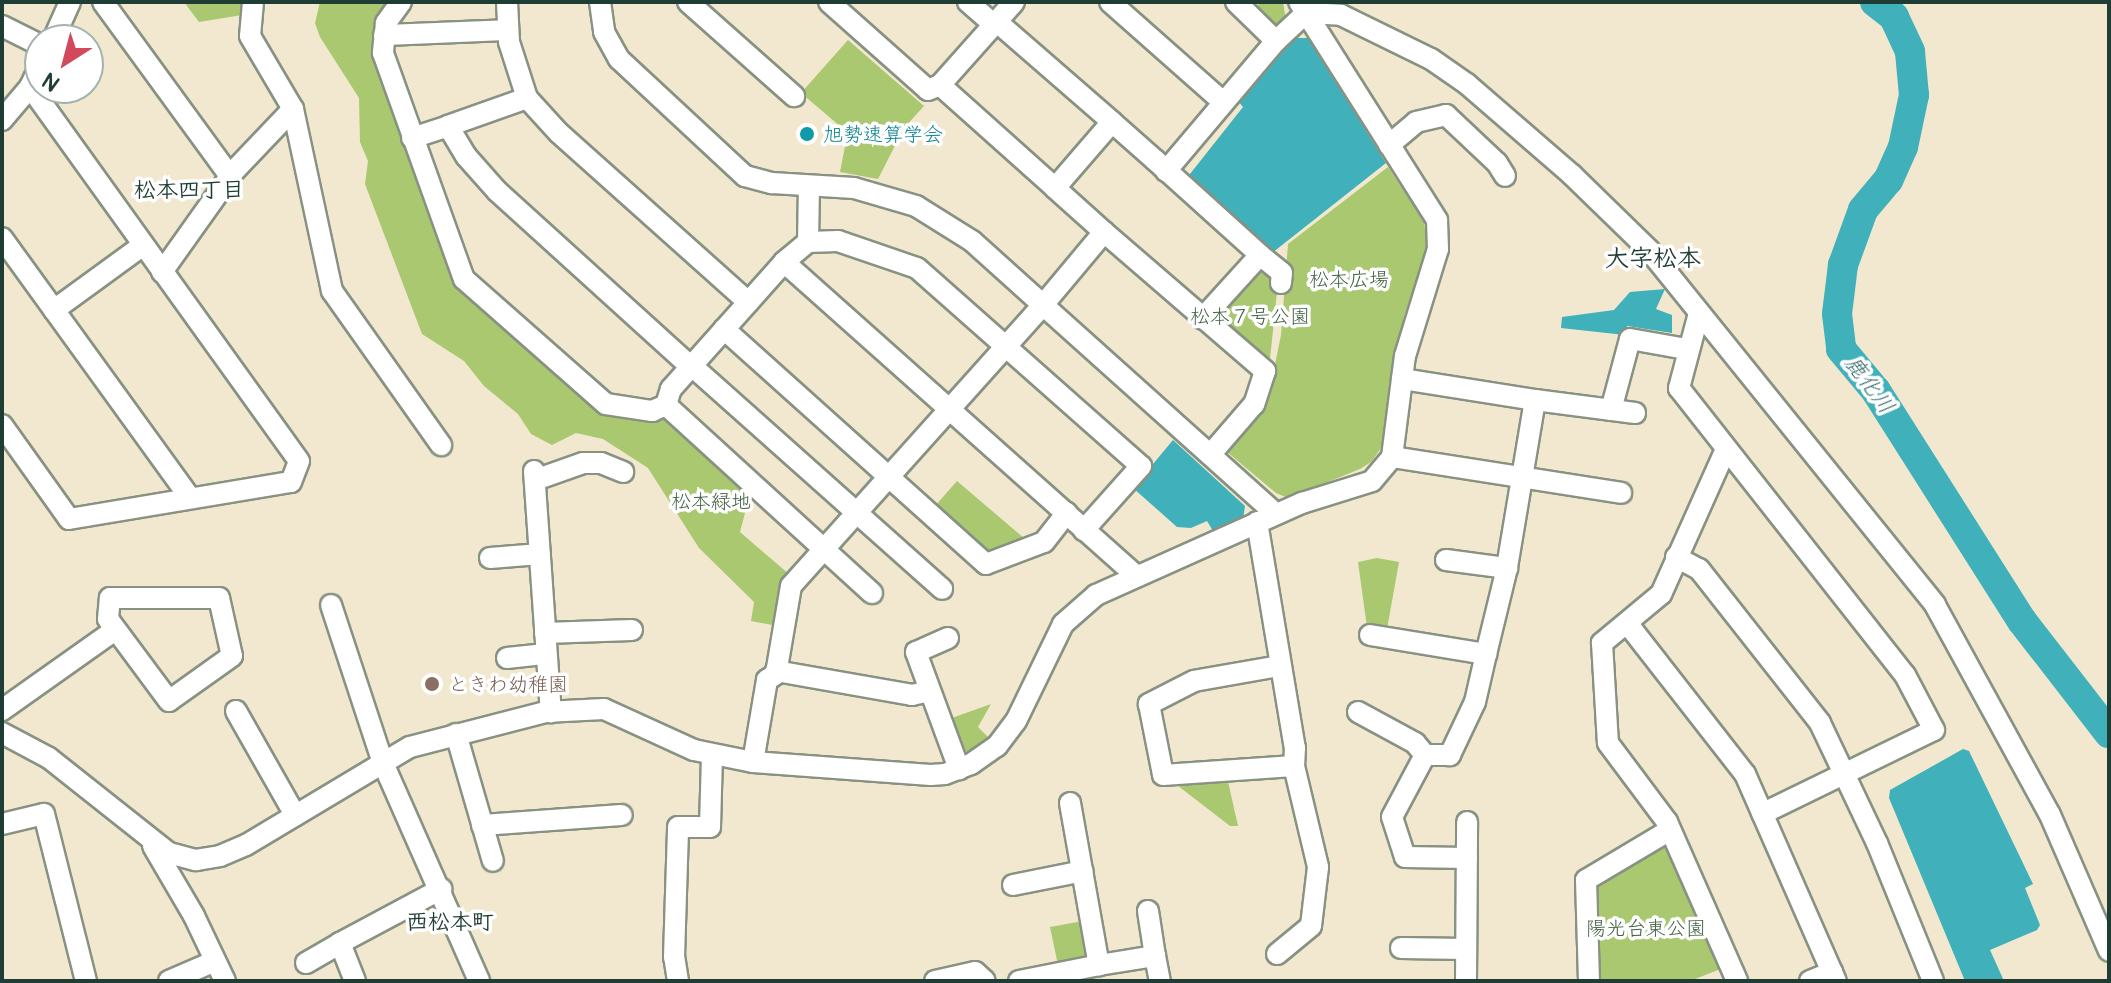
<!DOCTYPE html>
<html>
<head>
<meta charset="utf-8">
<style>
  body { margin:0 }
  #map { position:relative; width:2111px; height:983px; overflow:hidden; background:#f1e8cf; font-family:Pangolin,"Klee One",sans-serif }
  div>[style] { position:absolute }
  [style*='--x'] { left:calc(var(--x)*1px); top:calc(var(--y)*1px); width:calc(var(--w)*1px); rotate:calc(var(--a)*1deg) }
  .green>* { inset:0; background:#a9c86f }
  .water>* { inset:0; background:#40b0ba }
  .river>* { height:30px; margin:-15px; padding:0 15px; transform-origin:15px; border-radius:15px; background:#40b0ba }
  .roads { filter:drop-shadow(2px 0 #889282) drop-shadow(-2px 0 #889282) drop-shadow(0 2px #889282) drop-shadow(0 -2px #889282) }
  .minor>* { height:20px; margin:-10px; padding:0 10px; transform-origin:10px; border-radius:10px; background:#fff }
  .dots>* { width:22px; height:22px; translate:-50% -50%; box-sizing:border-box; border:4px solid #fff; border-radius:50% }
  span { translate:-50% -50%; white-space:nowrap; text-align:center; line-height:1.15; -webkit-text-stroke:7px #fff; paint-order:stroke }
  .culture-label { font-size:20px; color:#0d838f }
  .left { translate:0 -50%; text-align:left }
  .park-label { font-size:20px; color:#426043 }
  .education-label { font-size:20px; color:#785e54 }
  .neighbourhood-label { font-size:22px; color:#1f3d34; font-weight:700 }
  .water-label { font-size:22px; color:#2b6563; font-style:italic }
  .quarter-label { font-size:24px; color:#1f3d34; font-weight:700 }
  .frame { position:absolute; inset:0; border:4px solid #1f3d34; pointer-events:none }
  .north { position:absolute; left:24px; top:24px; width:80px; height:80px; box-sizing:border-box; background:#fff; border:2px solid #a5b1ae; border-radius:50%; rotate:216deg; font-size:22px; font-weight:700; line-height:32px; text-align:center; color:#1f3d34 }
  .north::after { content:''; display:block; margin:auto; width:28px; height:36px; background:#d1495b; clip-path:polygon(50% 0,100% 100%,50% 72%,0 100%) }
</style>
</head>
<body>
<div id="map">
  <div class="green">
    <div style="clip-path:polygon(184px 2px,243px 2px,242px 15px,199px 22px)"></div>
    <div style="clip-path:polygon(320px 2px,386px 2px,375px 55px,376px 66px,459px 285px,611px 413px,673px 421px,751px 490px,740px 532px,790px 575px,777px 626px,751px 621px,754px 602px,699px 548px,648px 468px,603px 439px,576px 433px,552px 445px,531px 434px,518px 414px,484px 386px,464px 361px,422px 334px,365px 184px,368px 161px,360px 142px,359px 98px,320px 37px,315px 23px)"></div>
    <div style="clip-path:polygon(1261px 2px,1283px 2px,1286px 20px,1280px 25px,1269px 24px,1254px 9px)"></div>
    <div style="clip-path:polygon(848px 40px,924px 106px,904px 128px,878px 179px,840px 172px,846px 141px,841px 127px,801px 93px)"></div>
    <div style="clip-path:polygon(1388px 167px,1424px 222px,1428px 247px,1404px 316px,1384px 444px,1371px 462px,1360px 469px,1288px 498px,1276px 493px,1226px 451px,1271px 384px,1281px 335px,1288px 244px)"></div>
    <div style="clip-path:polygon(1267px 272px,1278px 282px,1270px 359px,1263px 361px,1221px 325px,1221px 310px,1254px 273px)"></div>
    <div style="clip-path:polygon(957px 481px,1025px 539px,994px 553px,985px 550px,935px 506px)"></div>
    <div style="clip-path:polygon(1377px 558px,1399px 562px,1387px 629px,1367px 627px,1358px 562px)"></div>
    <div style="clip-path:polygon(991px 704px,978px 727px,991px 740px,971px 753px,959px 748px,949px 719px)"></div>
    <div style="clip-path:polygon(1227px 777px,1238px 826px,1230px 826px,1173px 782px)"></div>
    <div style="clip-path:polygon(1658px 844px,1671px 849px,1723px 968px,1690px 981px,1594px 981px,1591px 888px)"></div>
    <div style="clip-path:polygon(1083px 921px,1090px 951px,1084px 961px,1058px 965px,1050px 927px)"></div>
  </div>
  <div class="water">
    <div style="clip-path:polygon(1291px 38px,1308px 38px,1386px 163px,1272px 253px,1186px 179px,1243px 107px,1238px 101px)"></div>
    <div style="clip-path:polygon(1665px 289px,1656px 309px,1672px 315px,1672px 333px,1627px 326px,1625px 335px,1561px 328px,1562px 317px,1614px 310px,1630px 292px)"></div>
    <div style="clip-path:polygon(1173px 440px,1245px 506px,1243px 519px,1213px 531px,1207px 521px,1191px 528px,1177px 527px,1133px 488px)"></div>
    <div style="clip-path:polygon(1963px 749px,1969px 751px,2033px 884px,2025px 888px,2040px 925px,2037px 930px,1990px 950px,2004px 981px,1965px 981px,1889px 798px,1890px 790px)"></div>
  </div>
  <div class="river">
    <div style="--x:1875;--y:2;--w:24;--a:38"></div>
    <div style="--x:1894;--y:17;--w:38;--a:65"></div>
    <div style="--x:1910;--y:52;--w:43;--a:84.7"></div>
    <div style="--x:1914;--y:95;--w:53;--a:101.9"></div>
    <div style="--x:1903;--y:147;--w:36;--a:114"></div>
    <div style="--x:1888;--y:180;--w:39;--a:130"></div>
    <div style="--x:1863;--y:210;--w:59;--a:110"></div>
    <div style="--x:1843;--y:265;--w:49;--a:97"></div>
    <div style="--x:1837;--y:314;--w:35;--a:83"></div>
    <div style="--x:1841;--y:349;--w:55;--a:50.2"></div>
    <div style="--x:1876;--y:391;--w:272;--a:57.6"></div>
    <div style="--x:2022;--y:621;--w:142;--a:52.2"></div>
  </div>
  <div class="roads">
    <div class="minor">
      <div style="--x:103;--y:2;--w:215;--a:53.9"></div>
      <div style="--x:253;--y:2;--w:34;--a:95"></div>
      <div style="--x:250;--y:36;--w:85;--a:59.5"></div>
      <div style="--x:293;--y:109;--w:186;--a:77.9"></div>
      <div style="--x:332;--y:291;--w:189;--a:54.7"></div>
      <div style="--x:401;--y:2;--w:26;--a:126"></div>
      <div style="--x:386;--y:23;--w:30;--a:96"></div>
      <div style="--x:383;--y:53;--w:240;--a:70.3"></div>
      <div style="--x:464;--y:279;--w:189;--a:41.4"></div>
      <div style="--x:606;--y:404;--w:47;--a:8.7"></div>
      <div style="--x:652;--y:411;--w:15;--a:-23"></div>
      <div style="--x:666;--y:405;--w:279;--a:42.4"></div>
      <div style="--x:507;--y:2;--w:40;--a:87.1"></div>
      <div style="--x:509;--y:42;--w:59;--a:72.2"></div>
      <div style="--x:527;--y:98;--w:47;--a:47.6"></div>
      <div style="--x:559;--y:133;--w:254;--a:41.8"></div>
      <div style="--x:600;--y:2;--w:30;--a:82"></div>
      <div style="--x:604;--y:32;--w:31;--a:61"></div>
      <div style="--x:619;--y:59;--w:172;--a:42.9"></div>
      <div style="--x:745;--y:176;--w:28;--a:15"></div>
      <div style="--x:772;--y:183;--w:82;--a:3.5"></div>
      <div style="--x:854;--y:188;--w:65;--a:16.2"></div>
      <div style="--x:916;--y:206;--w:66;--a:32"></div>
      <div style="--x:972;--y:241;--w:96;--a:42"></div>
      <div style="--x:1043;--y:305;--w:377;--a:131.9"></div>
      <div style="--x:791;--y:586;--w:89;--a:99.7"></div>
      <div style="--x:776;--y:674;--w:11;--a:146"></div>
      <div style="--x:767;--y:680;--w:83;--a:99.7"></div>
      <div style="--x:688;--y:2;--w:142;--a:41.6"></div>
      <div style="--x:829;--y:2;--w:132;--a:41.6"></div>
      <div style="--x:928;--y:90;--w:13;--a:-23"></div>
      <div style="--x:968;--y:2;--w:35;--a:41"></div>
      <div style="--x:1014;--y:2;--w:111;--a:131.7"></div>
      <div style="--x:940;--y:85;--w:154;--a:41.8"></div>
      <div style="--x:1055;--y:188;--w:87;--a:-49.2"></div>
      <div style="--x:1112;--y:122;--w:57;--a:41.5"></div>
      <div style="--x:1155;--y:160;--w:142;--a:42.1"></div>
      <div style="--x:1260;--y:255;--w:86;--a:132.2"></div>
      <div style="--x:1110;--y:2;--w:151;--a:41.5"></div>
      <div style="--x:1236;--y:2;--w:56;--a:44.3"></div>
      <div style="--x:996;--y:21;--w:154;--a:41"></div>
      <div style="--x:2;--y:26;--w:42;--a:26.6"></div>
      <div style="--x:384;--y:35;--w:124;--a:-2.3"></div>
      <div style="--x:53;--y:40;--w:42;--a:-65.9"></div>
      <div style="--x:527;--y:98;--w:84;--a:160.5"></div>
      <div style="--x:448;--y:126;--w:35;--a:59"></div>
      <div style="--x:466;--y:156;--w:47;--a:48.5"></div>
      <div style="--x:497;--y:191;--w:262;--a:42.2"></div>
      <div style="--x:2;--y:120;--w:43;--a:-49.7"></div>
      <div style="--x:412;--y:138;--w:38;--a:-18"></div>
      <div style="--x:1389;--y:145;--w:35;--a:-40"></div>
      <div style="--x:1416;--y:122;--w:31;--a:-13"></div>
      <div style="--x:1446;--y:115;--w:70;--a:43.3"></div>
      <div style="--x:1497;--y:163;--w:15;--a:58"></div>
      <div style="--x:1166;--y:171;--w:170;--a:-49.8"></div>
      <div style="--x:1276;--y:41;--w:41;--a:-43"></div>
      <div style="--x:1306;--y:13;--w:35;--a:3"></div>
      <div style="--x:1341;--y:15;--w:100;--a:26.1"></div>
      <div style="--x:1431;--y:59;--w:44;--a:34.8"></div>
      <div style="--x:1467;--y:84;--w:139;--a:40.9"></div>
      <div style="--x:1572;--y:175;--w:107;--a:44.2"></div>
      <div style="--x:1649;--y:250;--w:456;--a:51.1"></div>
      <div style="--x:1935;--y:605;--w:239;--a:61.3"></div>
      <div style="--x:2050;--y:815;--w:148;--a:66.5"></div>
      <div style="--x:1055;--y:188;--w:66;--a:41.9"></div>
      <div style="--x:1104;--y:232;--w:95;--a:129.9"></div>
      <div style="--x:1043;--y:305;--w:313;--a:41.9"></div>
      <div style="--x:1104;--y:232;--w:213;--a:40.8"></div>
      <div style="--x:1265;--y:371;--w:35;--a:108"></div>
      <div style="--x:1254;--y:404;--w:67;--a:130.8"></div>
      <div style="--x:2;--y:238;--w:321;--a:54.1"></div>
      <div style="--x:808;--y:242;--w:56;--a:-89"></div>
      <div style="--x:1260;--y:255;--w:28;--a:39"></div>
      <div style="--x:1282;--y:273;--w:10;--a:96"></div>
      <div style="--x:784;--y:262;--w:470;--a:41.7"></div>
      <div style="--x:162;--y:272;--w:123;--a:-54.6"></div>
      <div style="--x:233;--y:172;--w:87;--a:-46.4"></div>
      <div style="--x:54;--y:310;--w:110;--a:-36.1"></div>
      <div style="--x:1699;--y:313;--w:78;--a:104.9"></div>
      <div style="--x:1679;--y:388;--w:365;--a:51.8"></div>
      <div style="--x:1905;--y:675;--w:62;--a:62.2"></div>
      <div style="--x:1934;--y:730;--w:191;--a:154"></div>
      <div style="--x:724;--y:329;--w:352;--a:41.9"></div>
      <div style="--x:986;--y:564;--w:62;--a:-20.8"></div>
      <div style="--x:1044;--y:542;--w:37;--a:-52"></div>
      <div style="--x:692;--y:366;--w:335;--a:41.7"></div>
      <div style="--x:1402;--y:379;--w:135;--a:9"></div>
      <div style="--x:1535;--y:400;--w:170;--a:99.5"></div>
      <div style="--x:1507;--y:568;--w:89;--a:103.7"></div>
      <div style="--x:1535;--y:400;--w:101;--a:7.4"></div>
      <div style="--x:666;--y:405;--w:17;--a:-73"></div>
      <div style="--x:671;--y:389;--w:170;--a:-48.3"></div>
      <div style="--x:784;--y:262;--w:31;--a:-40"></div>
      <div style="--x:808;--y:242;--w:30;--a:-2"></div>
      <div style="--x:838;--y:241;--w:83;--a:18.9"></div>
      <div style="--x:917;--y:268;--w:299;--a:41.5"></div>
      <div style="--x:1141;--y:466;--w:86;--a:131.7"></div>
      <div style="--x:1611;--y:410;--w:73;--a:-75"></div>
      <div style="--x:1630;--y:339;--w:52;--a:10"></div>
      <div style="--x:2;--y:425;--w:115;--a:54.5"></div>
      <div style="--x:69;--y:519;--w:225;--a:-9.5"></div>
      <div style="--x:291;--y:482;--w:22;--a:-69"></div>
      <div style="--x:299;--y:461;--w:461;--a:-125.7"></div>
      <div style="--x:30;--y:87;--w:23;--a:-65"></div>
      <div style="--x:1726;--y:449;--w:159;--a:114.1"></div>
      <div style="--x:1661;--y:594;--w:77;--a:140.3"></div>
      <div style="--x:1602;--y:643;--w:100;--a:86.6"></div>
      <div style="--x:1608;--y:743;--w:99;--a:53.2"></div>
      <div style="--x:1667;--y:822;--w:174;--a:66.2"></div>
      <div style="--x:1392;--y:457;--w:232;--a:8.9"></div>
      <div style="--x:534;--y:471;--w:242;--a:86"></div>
      <div style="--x:535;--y:480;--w:51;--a:-19.5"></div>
      <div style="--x:583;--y:463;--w:18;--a:0"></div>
      <div style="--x:601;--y:463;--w:24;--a:22"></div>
      <div style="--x:1257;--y:522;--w:229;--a:80.5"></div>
      <div style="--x:1295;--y:748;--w:18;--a:93"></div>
      <div style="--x:1294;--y:766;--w:104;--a:76.6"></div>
      <div style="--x:1318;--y:867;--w:59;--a:96.8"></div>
      <div style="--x:1311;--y:926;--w:44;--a:140.5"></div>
      <div style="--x:1676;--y:557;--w:26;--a:28"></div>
      <div style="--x:1699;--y:569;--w:196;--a:51.8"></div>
      <div style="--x:1820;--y:723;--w:133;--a:64.6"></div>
      <div style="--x:1877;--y:843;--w:149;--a:67.9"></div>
      <div style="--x:490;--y:558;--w:50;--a:-4.6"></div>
      <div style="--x:1446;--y:560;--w:62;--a:7.5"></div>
      <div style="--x:110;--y:598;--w:109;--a:0"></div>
      <div style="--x:219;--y:598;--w:59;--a:77.4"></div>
      <div style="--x:232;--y:656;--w:77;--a:144.5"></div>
      <div style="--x:169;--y:701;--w:102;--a:-126.6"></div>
      <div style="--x:108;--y:619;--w:21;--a:-85"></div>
      <div style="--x:331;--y:605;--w:166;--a:71.8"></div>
      <div style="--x:383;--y:763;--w:238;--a:66.2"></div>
      <div style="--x:1627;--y:623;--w:192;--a:52"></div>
      <div style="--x:1745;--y:774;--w:226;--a:66.3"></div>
      <div style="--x:545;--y:633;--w:87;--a:-2"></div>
      <div style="--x:1370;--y:635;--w:118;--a:9.3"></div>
      <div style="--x:1486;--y:654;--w:49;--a:102.9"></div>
      <div style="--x:1475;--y:702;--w:59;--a:115.3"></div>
      <div style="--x:1450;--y:755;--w:25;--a:180"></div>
      <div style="--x:1425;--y:755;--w:70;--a:118"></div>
      <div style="--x:1392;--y:817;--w:42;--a:72"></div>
      <div style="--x:1405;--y:857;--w:62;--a:0.9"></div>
      <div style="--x:948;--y:638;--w:35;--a:156"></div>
      <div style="--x:916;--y:652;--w:125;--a:69.8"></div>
      <div style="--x:507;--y:658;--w:39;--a:-6"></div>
      <div style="--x:1279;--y:666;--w:86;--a:170"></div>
      <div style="--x:1194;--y:681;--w:51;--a:152.9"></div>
      <div style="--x:1149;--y:704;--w:72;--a:78.8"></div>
      <div style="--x:1163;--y:775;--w:131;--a:-3.9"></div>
      <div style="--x:776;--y:671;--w:138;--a:10"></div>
      <div style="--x:912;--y:695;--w:18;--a:-13"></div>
      <div style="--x:2;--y:710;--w:138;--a:-35.3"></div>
      <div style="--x:236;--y:711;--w:120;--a:60.4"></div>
      <div style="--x:1358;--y:712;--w:65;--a:28.5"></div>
      <div style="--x:1415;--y:743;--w:16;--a:50"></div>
      <div style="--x:2;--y:733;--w:53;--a:28"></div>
      <div style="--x:49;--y:758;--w:153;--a:38.4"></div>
      <div style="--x:169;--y:853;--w:28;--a:15"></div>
      <div style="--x:196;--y:860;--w:24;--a:-9"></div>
      <div style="--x:220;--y:856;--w:28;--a:-23"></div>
      <div style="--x:246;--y:845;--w:191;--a:-30.9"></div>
      <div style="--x:410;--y:747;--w:139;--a:-14.5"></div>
      <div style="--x:545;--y:712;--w:59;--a:-2.9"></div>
      <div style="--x:604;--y:709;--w:99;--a:24.5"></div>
      <div style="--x:694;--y:750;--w:60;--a:11.5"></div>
      <div style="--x:753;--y:762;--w:178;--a:4.2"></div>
      <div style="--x:931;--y:775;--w:14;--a:-4"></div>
      <div style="--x:945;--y:774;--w:28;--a:-21"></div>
      <div style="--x:971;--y:764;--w:32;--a:-35"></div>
      <div style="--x:997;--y:746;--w:31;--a:-53"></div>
      <div style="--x:1016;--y:721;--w:108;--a:-64.1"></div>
      <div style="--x:1063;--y:624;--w:44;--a:-41.3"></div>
      <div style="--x:1096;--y:595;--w:226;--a:-24.1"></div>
      <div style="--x:1302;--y:503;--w:73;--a:-17.4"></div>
      <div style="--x:1372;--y:481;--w:31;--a:-50"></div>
      <div style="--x:1392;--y:457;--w:102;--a:-82.7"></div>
      <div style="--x:1405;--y:356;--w:112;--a:-72.9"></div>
      <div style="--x:1438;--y:249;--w:29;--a:-92"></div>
      <div style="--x:1437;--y:220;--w:258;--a:-122.3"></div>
      <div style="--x:456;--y:734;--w:132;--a:73.8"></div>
      <div style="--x:1070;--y:803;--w:165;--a:79.9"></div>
      <div style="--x:1099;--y:965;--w:57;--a:-9.1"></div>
      <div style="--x:1155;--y:956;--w:25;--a:79"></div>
      <div style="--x:2;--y:824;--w:43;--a:-13.4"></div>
      <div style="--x:44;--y:814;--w:172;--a:75.9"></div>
      <div style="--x:482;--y:825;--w:140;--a:-4.1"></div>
      <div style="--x:153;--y:846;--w:81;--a:59.6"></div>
      <div style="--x:194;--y:916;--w:72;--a:64.5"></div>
      <div style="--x:1013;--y:885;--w:71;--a:-11.3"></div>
      <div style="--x:1148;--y:911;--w:46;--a:81.2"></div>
      <div style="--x:1401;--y:948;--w:65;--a:0.9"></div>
      <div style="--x:306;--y:963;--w:39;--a:-30"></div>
      <div style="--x:169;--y:981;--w:50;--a:-23.5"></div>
      <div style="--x:355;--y:981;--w:41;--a:-111.5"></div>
      <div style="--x:340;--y:943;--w:115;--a:-28.1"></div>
      <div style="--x:678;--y:981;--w:24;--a:-99"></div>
      <div style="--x:674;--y:957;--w:130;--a:-88.2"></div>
      <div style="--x:678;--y:827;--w:32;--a:0"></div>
      <div style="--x:710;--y:827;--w:71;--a:-88.4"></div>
      <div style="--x:935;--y:981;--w:41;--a:-12.7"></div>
      <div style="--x:975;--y:972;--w:13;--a:42"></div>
      <div style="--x:1019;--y:981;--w:82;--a:-11.3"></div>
      <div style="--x:1466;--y:981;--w:159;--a:-89.6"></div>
      <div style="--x:1589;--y:981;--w:101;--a:-91.7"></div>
      <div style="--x:1586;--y:880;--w:98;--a:-30.8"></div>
      <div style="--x:1810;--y:981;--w:24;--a:-22"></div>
    </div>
  </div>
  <div class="dots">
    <div style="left:807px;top:134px;background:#0f9aa8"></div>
    <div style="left:432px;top:684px;background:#8d6e63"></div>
  </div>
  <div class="culture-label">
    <span class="left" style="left:823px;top:134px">旭勢速算学会</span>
  </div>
  <div class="park-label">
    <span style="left:1349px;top:279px">松本広場</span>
    <span style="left:1250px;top:316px">松本７号公園</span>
    <span style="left:711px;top:501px">松本緑地</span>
    <span style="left:1646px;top:928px">陽光台東公園</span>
  </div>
  <div class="education-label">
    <span class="left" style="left:448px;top:684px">ときわ幼稚園</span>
  </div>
  <div class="neighbourhood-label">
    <span style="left:189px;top:191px">松本四丁目</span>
    <span style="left:450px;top:923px">西松本町</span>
  </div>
  <div class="water-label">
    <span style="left:1869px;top:385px;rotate:53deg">鹿化川</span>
  </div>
  <div class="quarter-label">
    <span style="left:1653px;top:259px">大字松本</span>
  </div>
  <div class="frame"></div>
  <div class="north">N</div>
</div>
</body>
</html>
